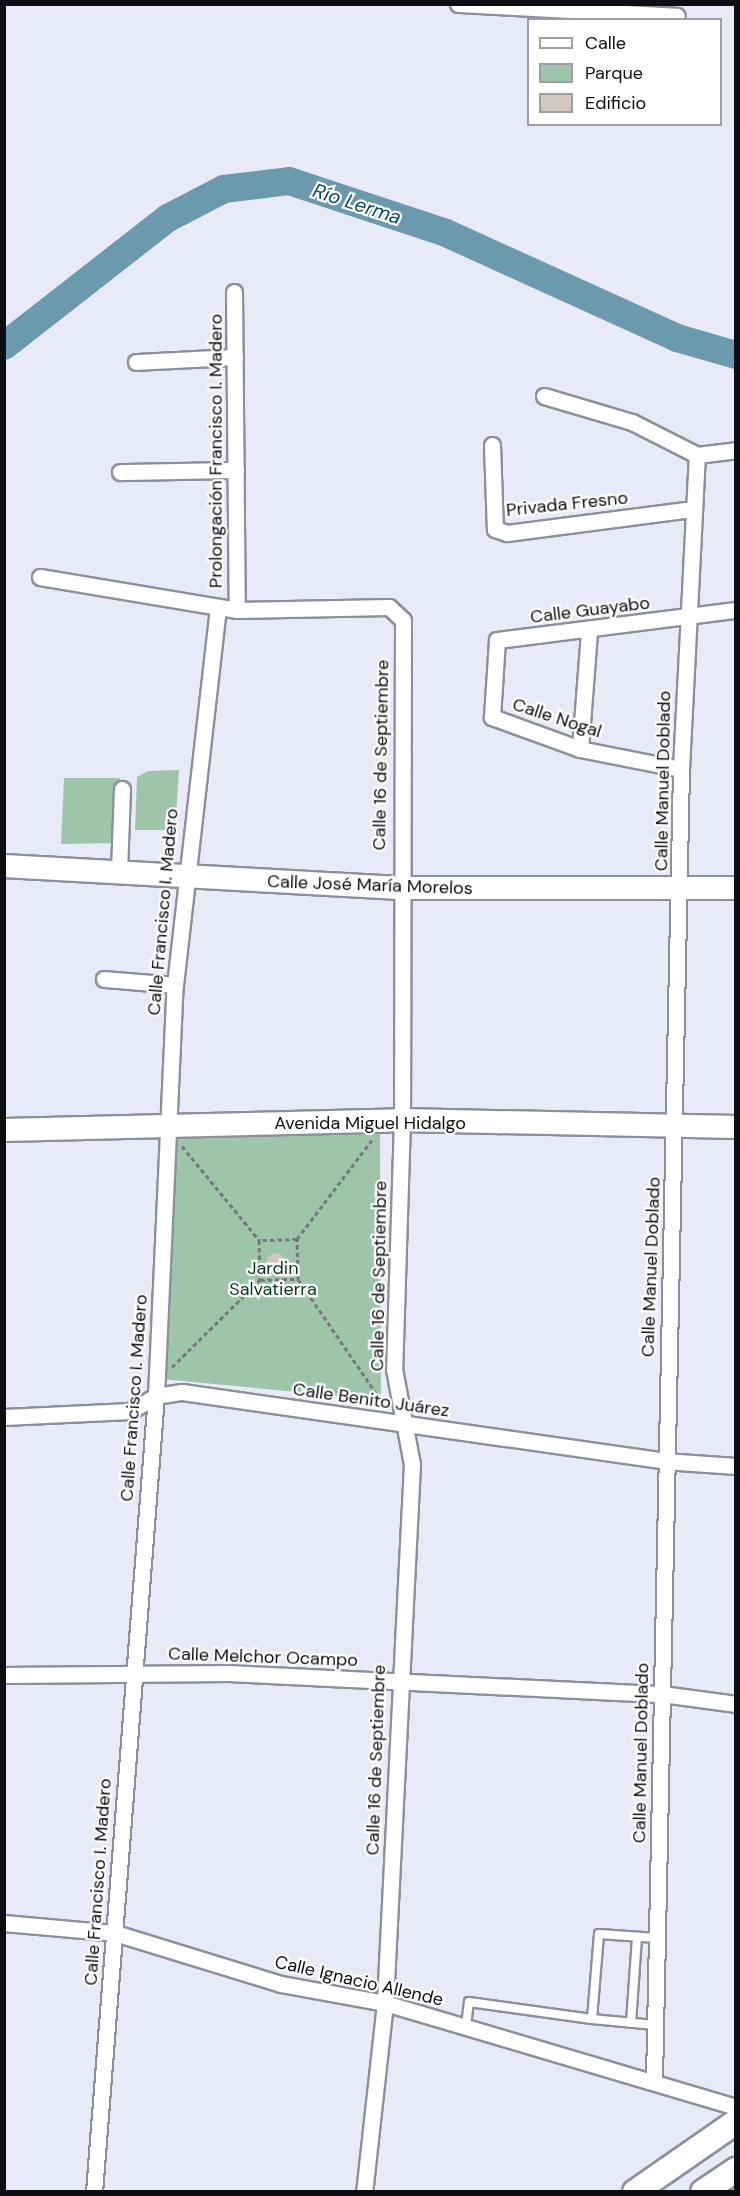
<!DOCTYPE html>
<html>
<head>
<meta charset="utf-8">
<style>
  body { margin:0 }
  #map { position:relative; width:740px; height:2196px; overflow:hidden; background:#e8ebf7; font-family:"DM Sans",sans-serif }
  div>[style] { position:absolute }
  [style*='--x'] { left:calc(var(--x)*1px); top:calc(var(--y)*1px); width:calc(var(--w)*1px); rotate:calc(var(--a)*1deg) }
  .green>* { inset:0; background:#9ec5aa }
  .river>* { height:28px; margin:-14px; padding:0 14px; transform-origin:14px; border-radius:14px; background:#6b99ae }
  .building>* { inset:0; background:#d3c8c0 }
  .round { border-radius:50% }
  .path>* { height:3px; margin-top:-1.5px; transform-origin:0; background:repeating-linear-gradient(90deg,#76787f 0 4.5px,transparent 0 7.5px) }
  .roads { filter:drop-shadow(2px 0 #8c909a) drop-shadow(-2px 0 #8c909a) drop-shadow(0 2px #8c909a) drop-shadow(0 -2px #8c909a) }
  .lane>* { height:8px; margin:-4px; padding:0 4px; transform-origin:4px; border-radius:4px; background:#fff }
  .street>* { height:15px; margin:-7.5px; padding:0 7.5px; transform-origin:7.5px; border-radius:7.5px; background:#fff }
  .secondary>* { height:22px; margin:-11px; padding:0 11px; transform-origin:11px; border-radius:11px; background:#fff }
  .primary>* { height:24px; margin:-12px; padding:0 12px; transform-origin:12px; border-radius:12px; background:#fff }
  span { translate:-50% -50%; white-space:nowrap; text-align:center; line-height:1.15; -webkit-text-stroke:4.5px #fff; paint-order:stroke }
  .street-label { font-size:18px; color:#0d0e12 }
  .park-label { font-size:18px; color:#03381e }
  .water-label { font-size:20px; color:#074960; font-style:italic }
  .frame { position:absolute; inset:0; border:6px solid #0d0e12; pointer-events:none }
  .legend { position:absolute; left:527px; top:18px; width:195px; height:108px; box-sizing:border-box; background:#fff; border:2px solid #9e9fa0; margin:0; padding:8px 10px; list-style:none; font-size:18px; color:#0d0e12 }
  .legend li { display:flex; align-items:center; gap:12px; height:30px }
  .legend b { width:30px; border:2px solid #9e9fa0 }
</style>
</head>
<body>
<div id="map">
  <div class="green">
    <div style="clip-path:polygon(179px 770px,175px 830px,135px 830px,137px 777px,148px 771px)"></div>
    <div style="clip-path:polygon(64px 778px,120px 778px,120px 843px,61px 844px)"></div>
    <div style="clip-path:polygon(380px 1128px,381px 1400px,161px 1379px,170px 1132px)"></div>
  </div>
  <div class="river">
    <div style="--x:4;--y:346;--w:208;--a:-38"></div>
    <div style="--x:168;--y:218;--w:63;--a:-27.4"></div>
    <div style="--x:224;--y:189;--w:65;--a:-7"></div>
    <div style="--x:289;--y:181;--w:165;--a:18.3"></div>
    <div style="--x:446;--y:233;--w:254;--a:24.4"></div>
    <div style="--x:677;--y:338;--w:61;--a:16.1"></div>
  </div>
  <div class="building">
    <div class="round" style="left:267px;top:1253px;width:18px;height:18px"></div>
  </div>
  <div class="path">
    <div style="--x:182;--y:1146;--w:122;--a:50.7"></div>
    <div style="--x:297;--y:1239;--w:38;--a:178"></div>
    <div style="--x:259;--y:1240;--w:40;--a:88.6"></div>
    <div style="--x:260;--y:1280;--w:38;--a:-2"></div>
    <div style="--x:298;--y:1279;--w:40;--a:-91.4"></div>
    <div style="--x:297;--y:1239;--w:124;--a:-52.9"></div>
    <div style="--x:298;--y:1279;--w:147;--a:55.6"></div>
    <div style="--x:172;--y:1367;--w:124;--a:-44.7"></div>
  </div>
  <div class="roads">
    <div class="lane">
      <div style="--x:592;--y:2019;--w:63;--a:5.4"></div>
      <div style="--x:631;--y:2023;--w:86;--a:-86"></div>
      <div style="--x:466;--y:2026;--w:24;--a:-83"></div>
      <div style="--x:469;--y:2002;--w:124;--a:7.9"></div>
      <div style="--x:592;--y:2019;--w:85;--a:-85.3"></div>
      <div style="--x:599;--y:1934;--w:58;--a:3.9"></div>
    </div>
    <div class="street">
      <div style="--x:458;--y:4;--w:219;--a:3.1"></div>
      <div style="--x:234;--y:292;--w:318;--a:89.5"></div>
      <div style="--x:136;--y:362;--w:99;--a:-2.9"></div>
      <div style="--x:544;--y:396;--w:92;--a:16.5"></div>
      <div style="--x:632;--y:422;--w:73;--a:26.9"></div>
      <div style="--x:697;--y:455;--w:39;--a:-7"></div>
      <div style="--x:492;--y:445;--w:84;--a:88"></div>
      <div style="--x:495;--y:529;--w:13;--a:18"></div>
      <div style="--x:507;--y:533;--w:188;--a:-7.4"></div>
      <div style="--x:120;--y:472;--w:116;--a:-1"></div>
      <div style="--x:40;--y:577;--w:200;--a:9.5"></div>
      <div style="--x:237;--y:610;--w:152;--a:-1.1"></div>
      <div style="--x:389;--y:607;--w:19;--a:43"></div>
      <div style="--x:403;--y:620;--w:500;--a:90.11"></div>
      <div style="--x:402;--y:1120;--w:249;--a:91.8"></div>
      <div style="--x:394;--y:1369;--w:97;--a:79.3"></div>
      <div style="--x:412;--y:1464;--w:540;--a:92.87"></div>
      <div style="--x:385;--y:2003;--w:190;--a:96.3"></div>
      <div style="--x:580;--y:749;--w:117;--a:-85.6"></div>
      <div style="--x:681;--y:769;--w:103;--a:-168.8"></div>
      <div style="--x:580;--y:749;--w:94;--a:-160"></div>
      <div style="--x:492;--y:717;--w:77;--a:-86.3"></div>
      <div style="--x:497;--y:640;--w:241;--a:-7.2"></div>
      <div style="--x:119;--y:871;--w:82;--a:-87.9"></div>
      <div style="--x:104;--y:979;--w:71;--a:4.8"></div>
      <div style="--x:4;--y:1417;--w:126;--a:-2.7"></div>
      <div style="--x:130;--y:1411;--w:30;--a:-30"></div>
      <div style="--x:156;--y:1396;--w:26;--a:-9"></div>
      <div style="--x:182;--y:1392;--w:487;--a:8.1"></div>
      <div style="--x:664;--y:1461;--w:72;--a:4"></div>
      <div style="--x:4;--y:1675;--w:224;--a:-0.5"></div>
      <div style="--x:228;--y:1673;--w:435;--a:2.8"></div>
      <div style="--x:662;--y:1694;--w:75;--a:7.7"></div>
      <div style="--x:4;--y:1923;--w:111;--a:5.1"></div>
      <div style="--x:115;--y:1933;--w:174;--a:17.1"></div>
      <div style="--x:281;--y:1984;--w:106;--a:10.4"></div>
      <div style="--x:385;--y:2003;--w:366;--a:16.5"></div>
      <div style="--x:654;--y:2080;--w:1311;--a:-88.82"></div>
      <div style="--x:681;--y:769;--w:314;--a:-87.1"></div>
      <div style="--x:94;--y:2192;--w:798;--a:-85.55"></div>
      <div style="--x:156;--y:1396;--w:411;--a:-87.4"></div>
      <div style="--x:175;--y:985;--w:380;--a:-83.5"></div>
    </div>
    <div class="secondary">
      <div style="--x:4;--y:866;--w:396;--a:3.2"></div>
      <div style="--x:399;--y:888;--w:337;--a:0"></div>
      <div style="--x:4;--y:1130;--w:398;--a:-1.4"></div>
      <div style="--x:402;--y:1120;--w:334;--a:1.2"></div>
    </div>
    <div class="primary">
      <div style="--x:635;--y:2192;--w:123;--a:-34.7"></div>
      <div style="--x:703;--y:2192;--w:40;--a:-34"></div>
    </div>
  </div>
  <div class="street-label">
    <span style="left:216px;top:451px;rotate:-90deg">Prolongación Francisco I. Madero</span>
    <span style="left:567px;top:504px;rotate:-6deg">Privada Fresno</span>
    <span style="left:590px;top:610px;rotate:-7deg">Calle Guayabo</span>
    <span style="left:557px;top:718px;rotate:18deg">Calle Nogal</span>
    <span style="left:381px;top:755px;rotate:-89deg">Calle 16 de Septiembre</span>
    <span style="left:663px;top:781px;rotate:-89deg">Calle Manuel Doblado</span>
    <span style="left:370px;top:885px;rotate:2deg">Calle José María Morelos</span>
    <span style="left:163px;top:912px;rotate:-85deg">Calle Francisco I. Madero</span>
    <span style="left:370px;top:1123px">Avenida Miguel Hidalgo</span>
    <span style="left:651px;top:1267px;rotate:-88deg">Calle Manuel Doblado</span>
    <span style="left:379px;top:1276px;rotate:-89deg">Calle 16 de Septiembre</span>
    <span style="left:134px;top:1398px;rotate:-86deg">Calle Francisco I. Madero</span>
    <span style="left:371px;top:1400px;rotate:8deg">Calle Benito Juárez</span>
    <span style="left:263px;top:1657px;rotate:2deg">Calle Melchor Ocampo</span>
    <span style="left:641px;top:1753px;rotate:-89deg">Calle Manuel Doblado</span>
    <span style="left:376px;top:1760px;rotate:-88deg">Calle 16 de Septiembre</span>
    <span style="left:98px;top:1882px;rotate:-86deg">Calle Francisco I. Madero</span>
    <span style="left:359px;top:1981px;rotate:13deg">Calle Ignacio Allende</span>
  </div>
  <div class="park-label">
    <span style="left:273px;top:1279px">Jardin<br>Salvatierra</span>
  </div>
  <div class="water-label">
    <span style="left:357px;top:204px;rotate:18deg">Río Lerma</span>
  </div>
  <div class="frame"></div>
  <ul class="legend">
  <li><b style="height:8px;background:#fff"></b>Calle</li>
  <li><b style="height:16px;background:#9ec5aa"></b>Parque</li>
  <li><b style="height:16px;background:#d3c8c0"></b>Edificio</li>
  </ul>
</div>
</body>
</html>
